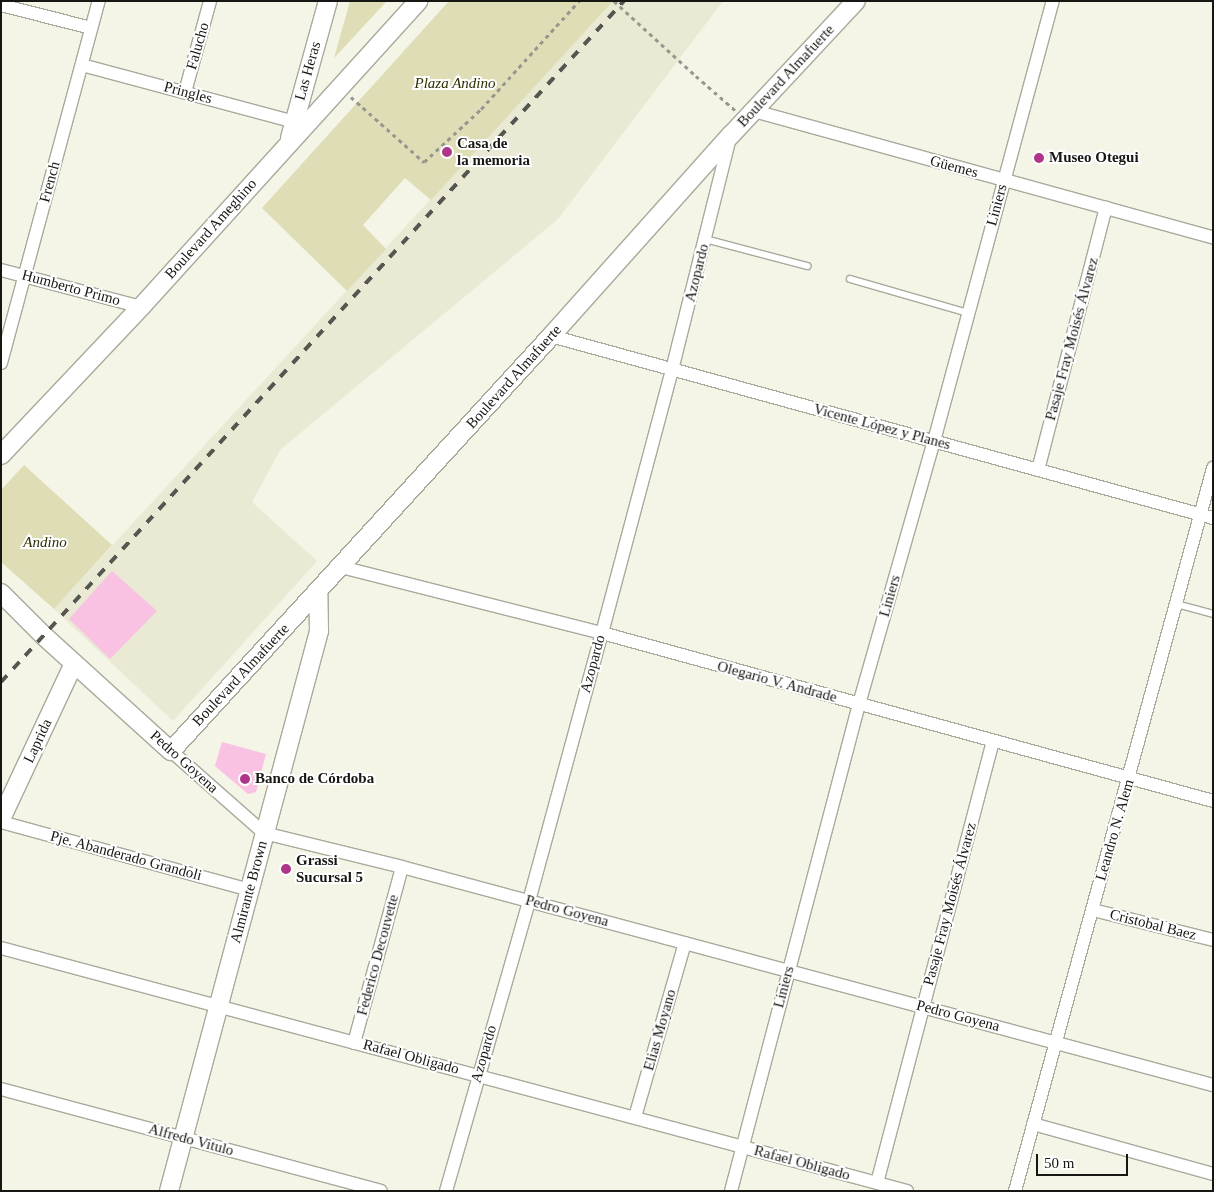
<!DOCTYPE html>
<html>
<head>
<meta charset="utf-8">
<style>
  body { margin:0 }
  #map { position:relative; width:1214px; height:1192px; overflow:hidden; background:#f4f4e7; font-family:"Times New Roman",serif }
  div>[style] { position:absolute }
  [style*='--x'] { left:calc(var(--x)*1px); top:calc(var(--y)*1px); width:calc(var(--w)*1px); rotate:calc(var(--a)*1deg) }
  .built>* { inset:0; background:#e9e9d4 }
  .green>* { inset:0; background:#deddb6 }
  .building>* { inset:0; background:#f9c2e2 }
  .path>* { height:2.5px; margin-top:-1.25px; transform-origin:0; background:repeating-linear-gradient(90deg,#97978e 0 4px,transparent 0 8px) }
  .roads { filter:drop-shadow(1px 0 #a9a99c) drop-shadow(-1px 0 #a9a99c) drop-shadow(0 1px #a9a99c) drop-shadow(0 -1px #a9a99c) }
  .service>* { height:6px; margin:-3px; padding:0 3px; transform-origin:3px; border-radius:3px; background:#fff }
  .minor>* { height:12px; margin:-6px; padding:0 6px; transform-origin:6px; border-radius:6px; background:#fff }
  .secondary>* { height:18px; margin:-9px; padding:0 9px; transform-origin:9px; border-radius:9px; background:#fff }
  .rail>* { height:4px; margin-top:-2px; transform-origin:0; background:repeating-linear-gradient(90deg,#565650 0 9px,transparent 0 18px) }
  .path-bridge>* { height:2.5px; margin-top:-1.25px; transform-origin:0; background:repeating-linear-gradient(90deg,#97978e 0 4px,transparent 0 8px) }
  .dots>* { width:14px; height:14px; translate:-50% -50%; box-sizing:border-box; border:2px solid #fff; border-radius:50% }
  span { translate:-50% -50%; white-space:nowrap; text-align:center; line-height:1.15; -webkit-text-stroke:4px #fff; paint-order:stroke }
  .street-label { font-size:15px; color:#161612 }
  .park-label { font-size:15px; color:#302e00; font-style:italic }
  .poi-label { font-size:15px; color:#161612; font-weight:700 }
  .left { translate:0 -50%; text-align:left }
  .frame { position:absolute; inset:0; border:2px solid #161612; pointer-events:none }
  .scale { position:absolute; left:1036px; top:1154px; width:92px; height:22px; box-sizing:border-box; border:2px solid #161612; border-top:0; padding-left:6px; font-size:15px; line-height:18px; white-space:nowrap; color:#161612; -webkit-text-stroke:4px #fff; paint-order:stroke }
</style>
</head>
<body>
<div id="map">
  <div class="built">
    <div style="clip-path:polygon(613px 1px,723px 1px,558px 219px,280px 450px,252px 502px,317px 561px,173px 721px,54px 609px)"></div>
  </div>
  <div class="green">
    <div style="clip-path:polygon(350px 1px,387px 1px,334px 58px)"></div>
    <div style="clip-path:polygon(449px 1px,613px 1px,431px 200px,405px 178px,363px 225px,386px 249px,347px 291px,262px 208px)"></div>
    <div style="clip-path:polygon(24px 465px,112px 545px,54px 609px,1px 562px,1px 490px)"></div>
  </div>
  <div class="building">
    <div style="clip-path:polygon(112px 571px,157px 611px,110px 659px,69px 619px)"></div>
    <div style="clip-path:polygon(222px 742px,266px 754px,256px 792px,248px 794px,215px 766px)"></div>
  </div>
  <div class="path">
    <div style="--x:696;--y:76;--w:52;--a:41.1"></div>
    <div style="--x:351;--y:97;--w:98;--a:41.7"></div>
    <div style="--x:424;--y:162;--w:78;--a:-42.9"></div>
    <div style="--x:481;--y:109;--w:146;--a:-47.8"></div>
  </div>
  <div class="roads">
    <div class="service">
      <div style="--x:705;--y:239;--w:106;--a:14.8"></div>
      <div style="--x:850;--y:279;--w:123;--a:16.1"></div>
      <div style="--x:1176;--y:604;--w:38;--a:15"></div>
    </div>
    <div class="minor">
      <div style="--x:1;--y:5;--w:93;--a:14.3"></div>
      <div style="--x:82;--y:65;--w:220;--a:15"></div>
      <div style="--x:185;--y:92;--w:94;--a:-74.6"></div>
      <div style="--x:754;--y:111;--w:476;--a:15.4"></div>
      <div style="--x:1;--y:270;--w:145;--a:14.8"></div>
      <div style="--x:551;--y:336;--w:687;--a:15.37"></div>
      <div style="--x:1;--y:363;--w:375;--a:-74.9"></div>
      <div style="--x:1038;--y:470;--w:271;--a:-75.5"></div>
      <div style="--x:341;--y:567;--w:269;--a:14.2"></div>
      <div style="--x:602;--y:633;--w:634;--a:15.37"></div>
      <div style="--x:171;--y:751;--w:124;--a:41.4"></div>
      <div style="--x:264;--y:833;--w:142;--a:13.8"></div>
      <div style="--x:402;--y:867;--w:840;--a:15.05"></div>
      <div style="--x:1;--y:822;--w:258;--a:15.3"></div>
      <div style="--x:1093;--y:910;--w:124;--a:14"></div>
      <div style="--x:1;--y:948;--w:938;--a:15.01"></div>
      <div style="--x:354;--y:1043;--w:182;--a:-74.7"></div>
      <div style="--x:1;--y:1089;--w:393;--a:15"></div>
      <div style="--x:635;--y:1117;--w:181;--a:-74"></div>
      <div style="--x:1033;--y:1124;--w:187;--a:15.5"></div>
      <div style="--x:877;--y:1183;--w:456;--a:-75.3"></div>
      <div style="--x:446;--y:1191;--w:302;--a:-74"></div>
      <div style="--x:529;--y:901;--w:278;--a:-74.8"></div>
      <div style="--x:602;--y:633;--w:272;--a:-75.1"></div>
      <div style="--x:672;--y:370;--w:239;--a:-76"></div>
      <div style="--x:731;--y:1191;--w:504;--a:-75.27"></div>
      <div style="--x:859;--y:704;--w:273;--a:-74.1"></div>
      <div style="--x:934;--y:441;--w:456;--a:-74.9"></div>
      <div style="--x:1015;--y:1191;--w:750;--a:-74.68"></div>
    </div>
    <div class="secondary">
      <div style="--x:290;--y:138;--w:142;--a:-74.5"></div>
      <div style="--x:1;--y:455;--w:204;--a:-46.6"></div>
      <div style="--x:141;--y:307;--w:413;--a:-47.8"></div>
      <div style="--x:1;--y:593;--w:61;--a:45"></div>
      <div style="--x:44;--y:636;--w:171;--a:42.2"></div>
      <div style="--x:171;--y:751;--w:563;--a:-47.52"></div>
      <div style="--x:551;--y:336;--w:270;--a:-48.2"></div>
      <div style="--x:731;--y:135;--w:183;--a:-47"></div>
      <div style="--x:1;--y:819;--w:172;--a:-64.9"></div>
      <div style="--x:169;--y:1191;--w:580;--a:-75"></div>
      <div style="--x:319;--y:631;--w:39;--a:-91"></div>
    </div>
  </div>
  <div class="rail">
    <div style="--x:1;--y:682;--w:923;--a:-47.55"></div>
  </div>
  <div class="path-bridge">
    <div style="--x:614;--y:1;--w:111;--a:42.4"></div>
  </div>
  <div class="dots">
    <div style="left:447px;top:152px;background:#af3588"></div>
    <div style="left:1039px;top:158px;background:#af3588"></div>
    <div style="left:245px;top:779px;background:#af3588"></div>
    <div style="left:286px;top:869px;background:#af3588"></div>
  </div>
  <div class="street-label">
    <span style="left:198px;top:46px;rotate:-74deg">Falucho</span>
    <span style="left:308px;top:71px;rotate:-74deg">Las Heras</span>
    <span style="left:786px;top:76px;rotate:-47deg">Boulevard Almafuerte</span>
    <span style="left:188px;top:93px;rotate:15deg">Pringles</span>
    <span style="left:954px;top:167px;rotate:15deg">Güemes</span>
    <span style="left:50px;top:182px;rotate:-75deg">French</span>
    <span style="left:997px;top:205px;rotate:-75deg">Liniers</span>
    <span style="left:211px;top:229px;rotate:-48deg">Boulevard Ameghino</span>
    <span style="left:697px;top:273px;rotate:-76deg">Azopardo</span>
    <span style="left:71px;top:288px;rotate:15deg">Humberto Primo</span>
    <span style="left:1072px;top:339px;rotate:-75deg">Pasaje Fray Moisés Álvarez</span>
    <span style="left:514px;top:377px;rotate:-48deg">Boulevard Almafuerte</span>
    <span style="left:882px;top:427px;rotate:15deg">Vicente López y Planes</span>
    <span style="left:890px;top:596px;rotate:-74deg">Liniers</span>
    <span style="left:593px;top:664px;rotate:-75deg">Azopardo</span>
    <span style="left:241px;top:675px;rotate:-47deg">Boulevard Almafuerte</span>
    <span style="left:777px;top:682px;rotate:15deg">Olegario V. Andrade</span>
    <span style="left:38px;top:741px;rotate:-65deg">Laprida</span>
    <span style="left:184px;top:762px;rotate:42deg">Pedro Goyena</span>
    <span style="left:1115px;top:830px;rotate:-74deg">Leandro N. Alem</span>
    <span style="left:126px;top:856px;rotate:15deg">Pje. Abanderado Grandoli</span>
    <span style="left:249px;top:892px;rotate:-75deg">Almirante Brown</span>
    <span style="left:950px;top:904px;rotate:-75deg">Pasaje Fray Moisés Álvarez</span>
    <span style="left:567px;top:911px;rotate:15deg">Pedro Goyena</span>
    <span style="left:1153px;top:925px;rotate:14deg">Cristobal Baez</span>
    <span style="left:378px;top:955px;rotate:-75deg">Federico Decouvette</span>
    <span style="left:784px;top:987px;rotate:-75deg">Liniers</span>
    <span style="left:958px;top:1016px;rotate:15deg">Pedro Goyena</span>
    <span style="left:660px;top:1030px;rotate:-74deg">Elias Moyano</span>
    <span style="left:484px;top:1054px;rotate:-74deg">Azopardo</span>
    <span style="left:411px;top:1057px;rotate:15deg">Rafael Obligado</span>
    <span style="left:191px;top:1140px;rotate:15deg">Alfredo Vitulo</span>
    <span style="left:802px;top:1163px;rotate:15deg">Rafael Obligado</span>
  </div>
  <div class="park-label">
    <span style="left:455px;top:84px">Plaza Andino</span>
    <span style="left:45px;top:543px">Andino</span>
  </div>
  <div class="poi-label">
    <span class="left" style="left:457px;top:152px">Casa de<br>la memoria</span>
    <span class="left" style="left:1049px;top:158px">Museo Otegui</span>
    <span class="left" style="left:255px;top:779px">Banco de Córdoba</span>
    <span class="left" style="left:296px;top:869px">Grassi<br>Sucursal 5</span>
  </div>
  <div class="frame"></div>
  <div class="scale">50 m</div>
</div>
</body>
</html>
